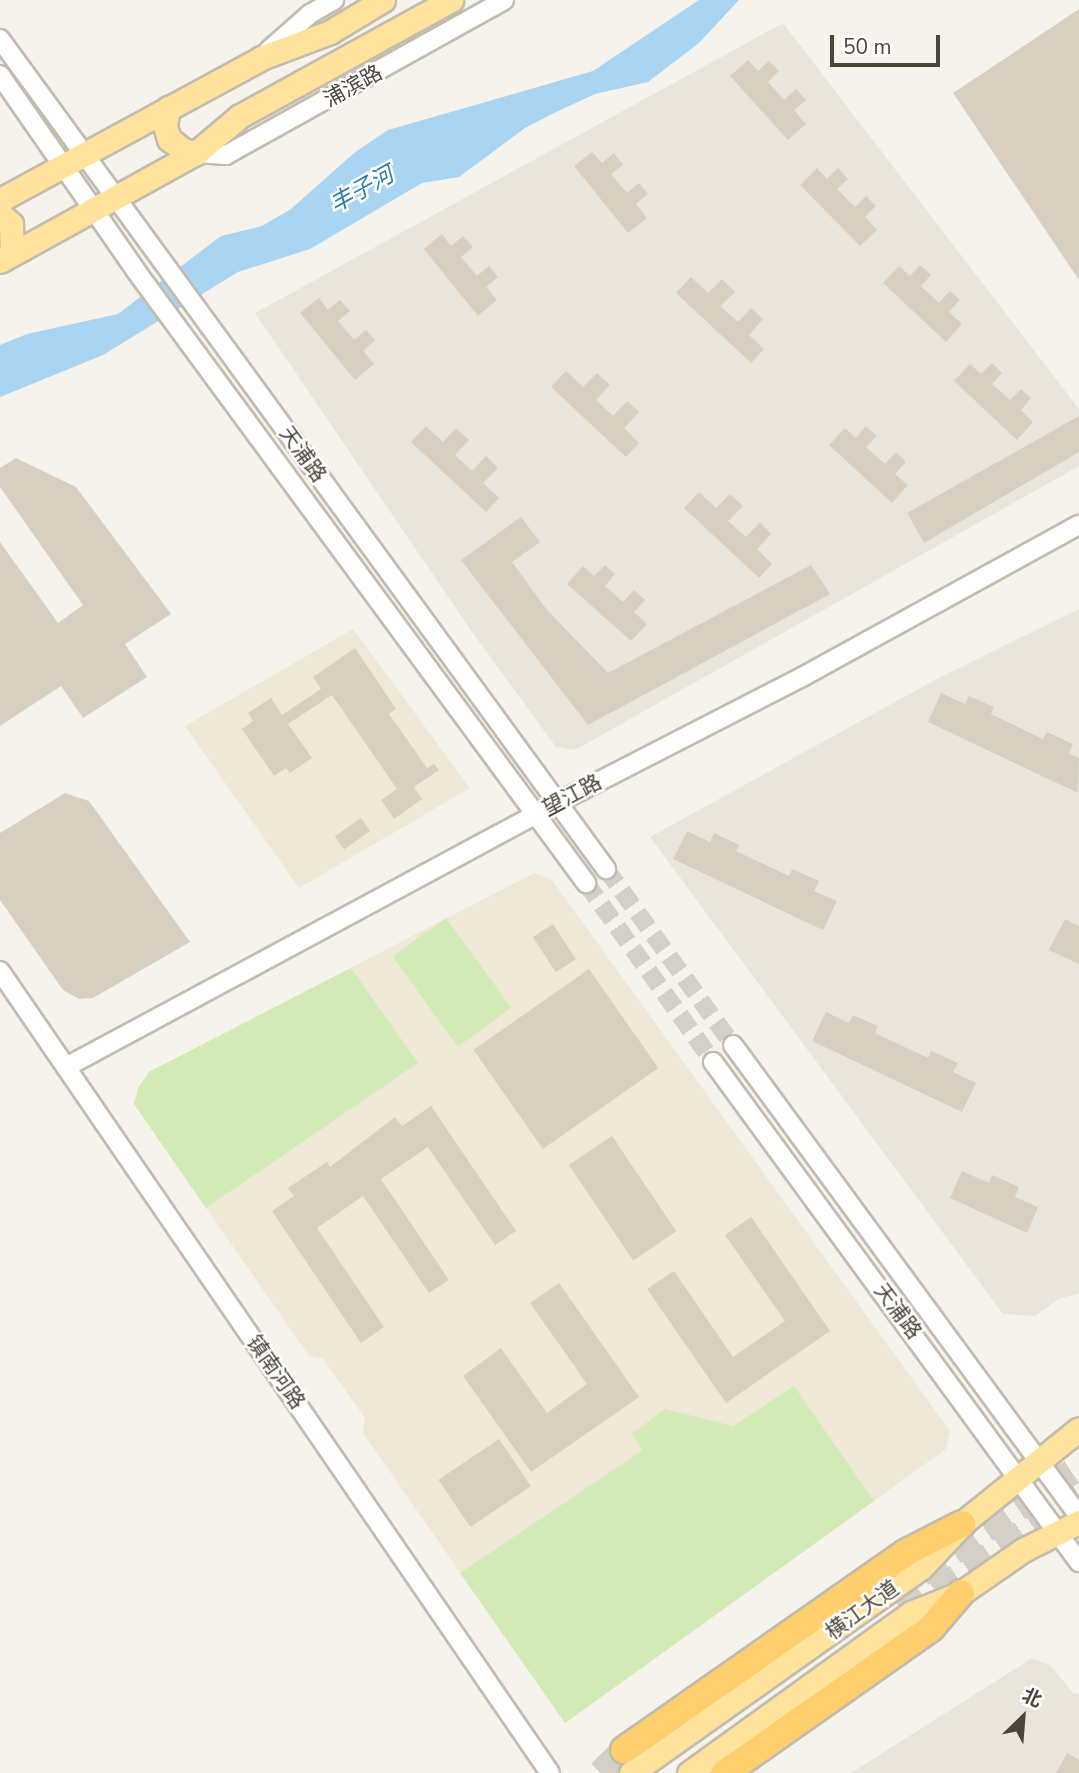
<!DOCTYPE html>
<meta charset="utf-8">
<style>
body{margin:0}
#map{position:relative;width:1079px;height:1773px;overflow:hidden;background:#f6f3ec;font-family:"Nunito Sans","Noto Sans SC",sans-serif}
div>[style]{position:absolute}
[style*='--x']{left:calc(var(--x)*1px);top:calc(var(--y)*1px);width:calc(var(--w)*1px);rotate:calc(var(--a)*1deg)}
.residential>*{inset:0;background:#eae5da}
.education>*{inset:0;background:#efe8d6}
.green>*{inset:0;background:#d2eab5;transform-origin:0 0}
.water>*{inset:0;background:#a9d4f2}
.building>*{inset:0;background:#d8cfc1;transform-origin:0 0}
.minor-tunnel>*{height:18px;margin-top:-9px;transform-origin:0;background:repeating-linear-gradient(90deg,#d4d0c8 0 18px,transparent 0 27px)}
.highway-tunnel>*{height:26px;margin-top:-13px;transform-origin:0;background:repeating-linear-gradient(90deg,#d4d0c8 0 26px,transparent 0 39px)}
.roads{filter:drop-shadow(2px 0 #c2bbae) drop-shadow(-2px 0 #c2bbae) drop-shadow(0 2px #c2bbae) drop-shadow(0 -2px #c2bbae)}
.minor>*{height:18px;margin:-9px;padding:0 9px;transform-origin:9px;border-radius:9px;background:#fff}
.major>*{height:23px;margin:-11.5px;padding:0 11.5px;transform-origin:11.5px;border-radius:11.5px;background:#ffe39c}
.highway>*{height:26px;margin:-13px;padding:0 13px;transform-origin:13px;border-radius:13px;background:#ffcf6e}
span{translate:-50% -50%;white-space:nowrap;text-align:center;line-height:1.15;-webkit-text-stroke:5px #fff;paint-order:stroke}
.street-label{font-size:21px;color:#4b4439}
.water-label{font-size:23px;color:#2e7ab2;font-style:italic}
.north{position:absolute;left:988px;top:1682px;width:70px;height:70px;-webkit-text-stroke:5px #fff;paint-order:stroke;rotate:25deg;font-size:19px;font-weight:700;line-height:28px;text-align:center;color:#4b4439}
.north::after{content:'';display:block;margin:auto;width:24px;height:32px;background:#4b4439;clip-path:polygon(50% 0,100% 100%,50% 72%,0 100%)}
.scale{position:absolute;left:830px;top:35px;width:110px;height:32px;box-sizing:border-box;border:4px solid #4b4439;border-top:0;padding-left:9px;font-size:21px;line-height:24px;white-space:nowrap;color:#4b4439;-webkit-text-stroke:5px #fff;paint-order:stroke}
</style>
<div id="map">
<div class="residential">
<i style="clip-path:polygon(783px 23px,1079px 409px,1079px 466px,575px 750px,556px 747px,470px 629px,255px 313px)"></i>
<i style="clip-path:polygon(1079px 609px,1079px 1294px,1060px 1298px,1035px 1316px,1003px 1314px,650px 837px,935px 680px)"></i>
<i style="clip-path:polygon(1032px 1658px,1050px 1665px,1073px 1693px,1079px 1694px,1079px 1773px,851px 1773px)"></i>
</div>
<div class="education">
<i style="clip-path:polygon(353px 629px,470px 788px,299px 888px,185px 726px)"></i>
<i style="clip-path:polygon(534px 873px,552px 880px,950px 1431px,946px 1449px,565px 1723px,363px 1433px,365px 1418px,323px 1359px,309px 1356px,134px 1104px,149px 1072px)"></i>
</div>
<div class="green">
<i style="left:446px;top:918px;width:111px;height:66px;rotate:54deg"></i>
<i style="clip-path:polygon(351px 968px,418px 1063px,206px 1208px,134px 1104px,138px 1088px,149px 1072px)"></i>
<i style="clip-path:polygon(794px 1386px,874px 1501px,565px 1723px,460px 1573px,643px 1450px,632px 1434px,665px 1409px,733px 1426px)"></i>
</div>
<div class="water">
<i style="clip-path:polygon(699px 0,739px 0,699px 43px,648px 82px,595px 94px,554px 113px,525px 128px,459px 177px,422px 183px,310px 249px,238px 272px,103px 355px,0 397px,0 345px,27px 334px,118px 314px,221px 236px,262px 226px,291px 209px,354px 153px,388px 130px,593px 71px)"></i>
</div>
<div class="building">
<i style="clip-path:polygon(1079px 9px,1079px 280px,953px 93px)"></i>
<i style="clip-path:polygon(748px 60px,758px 71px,769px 61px,779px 71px,768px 82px,784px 100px,796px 89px,806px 100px,794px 110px,806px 124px,788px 140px,730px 76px)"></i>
<i style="clip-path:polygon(592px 152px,602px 163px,614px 153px,623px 165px,611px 174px,627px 193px,639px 183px,648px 194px,636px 204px,647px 218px,628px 233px,574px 166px)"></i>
<i style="clip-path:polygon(817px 168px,827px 179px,838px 168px,848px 179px,837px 189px,855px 207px,866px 196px,876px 206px,865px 217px,877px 230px,860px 246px,800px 185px)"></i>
<i style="clip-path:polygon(442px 234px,451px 246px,463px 236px,473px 247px,461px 257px,477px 276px,489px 266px,498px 277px,486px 287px,497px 300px,478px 316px,424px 249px)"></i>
<i style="clip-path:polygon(920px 265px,931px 275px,921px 286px,939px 303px,950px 291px,960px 300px,949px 312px,962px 324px,946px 342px,883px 283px,899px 266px,910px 276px)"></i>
<i style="clip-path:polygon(691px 277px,708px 293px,722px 279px,735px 292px,720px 306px,738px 322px,751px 308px,763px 319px,749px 335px,764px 349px,751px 363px,676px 293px)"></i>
<i style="clip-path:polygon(319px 298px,328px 310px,340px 300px,350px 311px,338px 321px,354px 340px,366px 330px,375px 340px,363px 351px,374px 364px,355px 380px,300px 313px)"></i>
<i style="clip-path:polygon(992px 363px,1002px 373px,992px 384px,1010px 400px,1021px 389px,1031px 398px,1021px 410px,1033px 422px,1017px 440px,954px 381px,970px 364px,981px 374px)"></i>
<i style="clip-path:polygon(566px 371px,583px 387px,597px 373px,610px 385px,596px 400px,613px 416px,627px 401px,639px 412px,624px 428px,639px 443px,626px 457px,551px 387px)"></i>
<i style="clip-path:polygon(1079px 416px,1079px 452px,924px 543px,907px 513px)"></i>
<i style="clip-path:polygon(426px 426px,443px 442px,456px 428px,469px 440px,455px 455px,472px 471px,486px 456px,498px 468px,483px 483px,499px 498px,486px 512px,411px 442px)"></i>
<i style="clip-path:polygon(866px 426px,877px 436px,866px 447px,885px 464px,896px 452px,906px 462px,895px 474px,908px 485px,892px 503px,829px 445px,845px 428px,856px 438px)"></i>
<i style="clip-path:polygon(16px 458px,76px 487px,171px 614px,125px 644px,147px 677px,83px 718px,61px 686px,0 726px,0 542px,58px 623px,83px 605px,0 487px,0 468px)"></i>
<i style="clip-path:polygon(699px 492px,716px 508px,730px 494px,743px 506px,728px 521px,746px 537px,760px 522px,771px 534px,757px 549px,772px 564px,759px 578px,684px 508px)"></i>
<i style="clip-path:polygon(521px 517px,540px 542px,512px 562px,547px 610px,608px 673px,811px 565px,830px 594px,588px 725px,461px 560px)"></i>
<i style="clip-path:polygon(605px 565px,615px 574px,605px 586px,623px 602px,634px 590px,645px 600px,634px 612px,647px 624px,631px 641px,567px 584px,583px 566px,594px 576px)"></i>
<i style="clip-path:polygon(355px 648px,396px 709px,389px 714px,427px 768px,434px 764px,439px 770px,414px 787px,422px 799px,394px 819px,381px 800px,397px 789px,332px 695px,288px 724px,312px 758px,290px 773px,286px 768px,274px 776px,242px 729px,253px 721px,248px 713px,271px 698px,282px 715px,321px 689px,313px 677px)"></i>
<i style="clip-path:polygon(941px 693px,965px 704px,969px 696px,994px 707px,991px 714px,1043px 739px,1047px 732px,1073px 744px,1069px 753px,1079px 758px,1078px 793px,928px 722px)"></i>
<i style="clip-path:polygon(65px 793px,89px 801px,190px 942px,93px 998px,79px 999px,63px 990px,0 900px,0 833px)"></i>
<i style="left:361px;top:818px;width:16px;height:32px;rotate:55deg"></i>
<i style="clip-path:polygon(687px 831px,710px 842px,714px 833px,739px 845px,736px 851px,789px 876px,792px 869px,819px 881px,814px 891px,837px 901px,823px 930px,673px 859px)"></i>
<i style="clip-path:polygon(1065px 919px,1079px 926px,1079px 964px,1049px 950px)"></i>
<i style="left:553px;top:924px;width:42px;height:24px;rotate:57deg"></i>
<i style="left:589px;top:969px;width:121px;height:141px;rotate:55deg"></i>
<i style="clip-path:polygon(826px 1012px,849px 1023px,853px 1015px,878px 1026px,875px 1033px,928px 1058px,931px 1051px,958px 1063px,953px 1072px,976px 1083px,962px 1112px,812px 1041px)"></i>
<i style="clip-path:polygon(431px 1106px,516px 1231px,495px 1245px,428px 1147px,381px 1179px,449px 1280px,429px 1293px,363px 1196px,317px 1228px,384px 1327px,361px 1343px,272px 1211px,294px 1196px,288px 1188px,327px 1162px,330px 1167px,395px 1117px,402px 1126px)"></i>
<i style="left:612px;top:1136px;width:115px;height:52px;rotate:56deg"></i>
<i style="clip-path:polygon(962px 1171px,989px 1183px,992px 1175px,1019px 1187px,1015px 1197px,1038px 1207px,1027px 1233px,950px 1198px)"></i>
<i style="clip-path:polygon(751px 1217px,830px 1331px,726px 1403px,647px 1289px,674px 1271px,733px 1357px,785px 1321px,725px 1235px)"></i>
<i style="clip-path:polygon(559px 1283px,639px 1397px,531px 1472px,463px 1376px,501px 1348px,547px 1413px,587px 1384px,530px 1303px)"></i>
<i style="left:499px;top:1439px;width:57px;height:73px;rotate:56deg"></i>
<i style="clip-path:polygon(1067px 1753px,1079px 1760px,1079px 1773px,1056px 1773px)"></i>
</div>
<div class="minor-tunnel">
<i style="--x:606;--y:869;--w:217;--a:54.2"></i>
<i style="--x:586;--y:883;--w:219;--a:54.6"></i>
</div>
<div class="highway-tunnel">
<i style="--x:921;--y:1574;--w:191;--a:-34.1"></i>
<i style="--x:903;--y:1613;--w:212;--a:-34.1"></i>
<i style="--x:600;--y:1773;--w:33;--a:-44"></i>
</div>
<div class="roads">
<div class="minor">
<i style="--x:0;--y:39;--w:1028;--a:53.87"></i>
<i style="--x:268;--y:51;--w:56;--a:-41.4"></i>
<i style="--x:310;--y:14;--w:28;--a:-30"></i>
<i style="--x:0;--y:75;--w:239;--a:55.2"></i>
<i style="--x:136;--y:271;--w:760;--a:53.67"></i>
<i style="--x:196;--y:153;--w:30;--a:4"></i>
<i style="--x:226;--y:155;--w:318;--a:-29.1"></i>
<i style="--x:0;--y:971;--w:972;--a:55.56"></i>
<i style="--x:733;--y:1045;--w:584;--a:53.7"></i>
<i style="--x:713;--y:1062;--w:620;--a:53.8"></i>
<i style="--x:66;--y:1067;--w:560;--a:-28.26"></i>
<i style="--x:559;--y:802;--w:273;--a:-27.2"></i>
<i style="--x:802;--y:677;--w:316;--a:-28.8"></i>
</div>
<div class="major">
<i style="--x:168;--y:108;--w:18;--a:99"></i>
<i style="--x:165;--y:126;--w:14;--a:73"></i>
<i style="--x:169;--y:139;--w:18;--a:38"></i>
<i style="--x:183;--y:150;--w:13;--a:13"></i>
<i style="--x:0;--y:200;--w:297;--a:-28.5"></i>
<i style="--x:261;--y:58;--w:74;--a:-20.6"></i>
<i style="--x:330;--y:32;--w:62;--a:-31.1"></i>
<i style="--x:0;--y:214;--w:15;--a:42"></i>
<i style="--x:11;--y:224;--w:30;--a:88"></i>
<i style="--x:0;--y:261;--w:224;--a:-28.9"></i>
<i style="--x:196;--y:153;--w:57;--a:-40.1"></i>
<i style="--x:240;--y:116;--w:241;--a:-28.8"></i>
<i style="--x:631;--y:1773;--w:355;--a:-35.3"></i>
<i style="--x:921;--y:1568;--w:64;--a:-46.9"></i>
<i style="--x:965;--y:1521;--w:146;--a:-38.9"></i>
<i style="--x:689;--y:1773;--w:274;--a:-35.8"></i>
<i style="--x:911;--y:1613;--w:54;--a:-21.8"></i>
<i style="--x:961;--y:1593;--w:75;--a:-34.7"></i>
<i style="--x:1023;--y:1550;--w:63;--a:-26.6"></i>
</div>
<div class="highway">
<i style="--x:624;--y:1750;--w:343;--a:-35"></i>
<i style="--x:905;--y:1553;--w:64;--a:-27"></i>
<i style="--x:725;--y:1773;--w:252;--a:-35.1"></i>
<i style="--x:931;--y:1628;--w:46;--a:-49.4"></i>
</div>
</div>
<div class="street-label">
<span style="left:353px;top:86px;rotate:-29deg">浦滨路</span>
<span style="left:303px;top:454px;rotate:54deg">天浦路</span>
<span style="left:572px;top:795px;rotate:-28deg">望江路</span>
<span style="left:898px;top:1311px;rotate:53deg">天浦路</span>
<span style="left:276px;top:1372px;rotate:55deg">镇南河路</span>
<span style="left:862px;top:1610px;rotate:-36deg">横江大道</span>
</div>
<div class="water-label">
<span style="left:362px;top:190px;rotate:-29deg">丰子河</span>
</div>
<div class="north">北</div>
<div class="scale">50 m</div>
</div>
